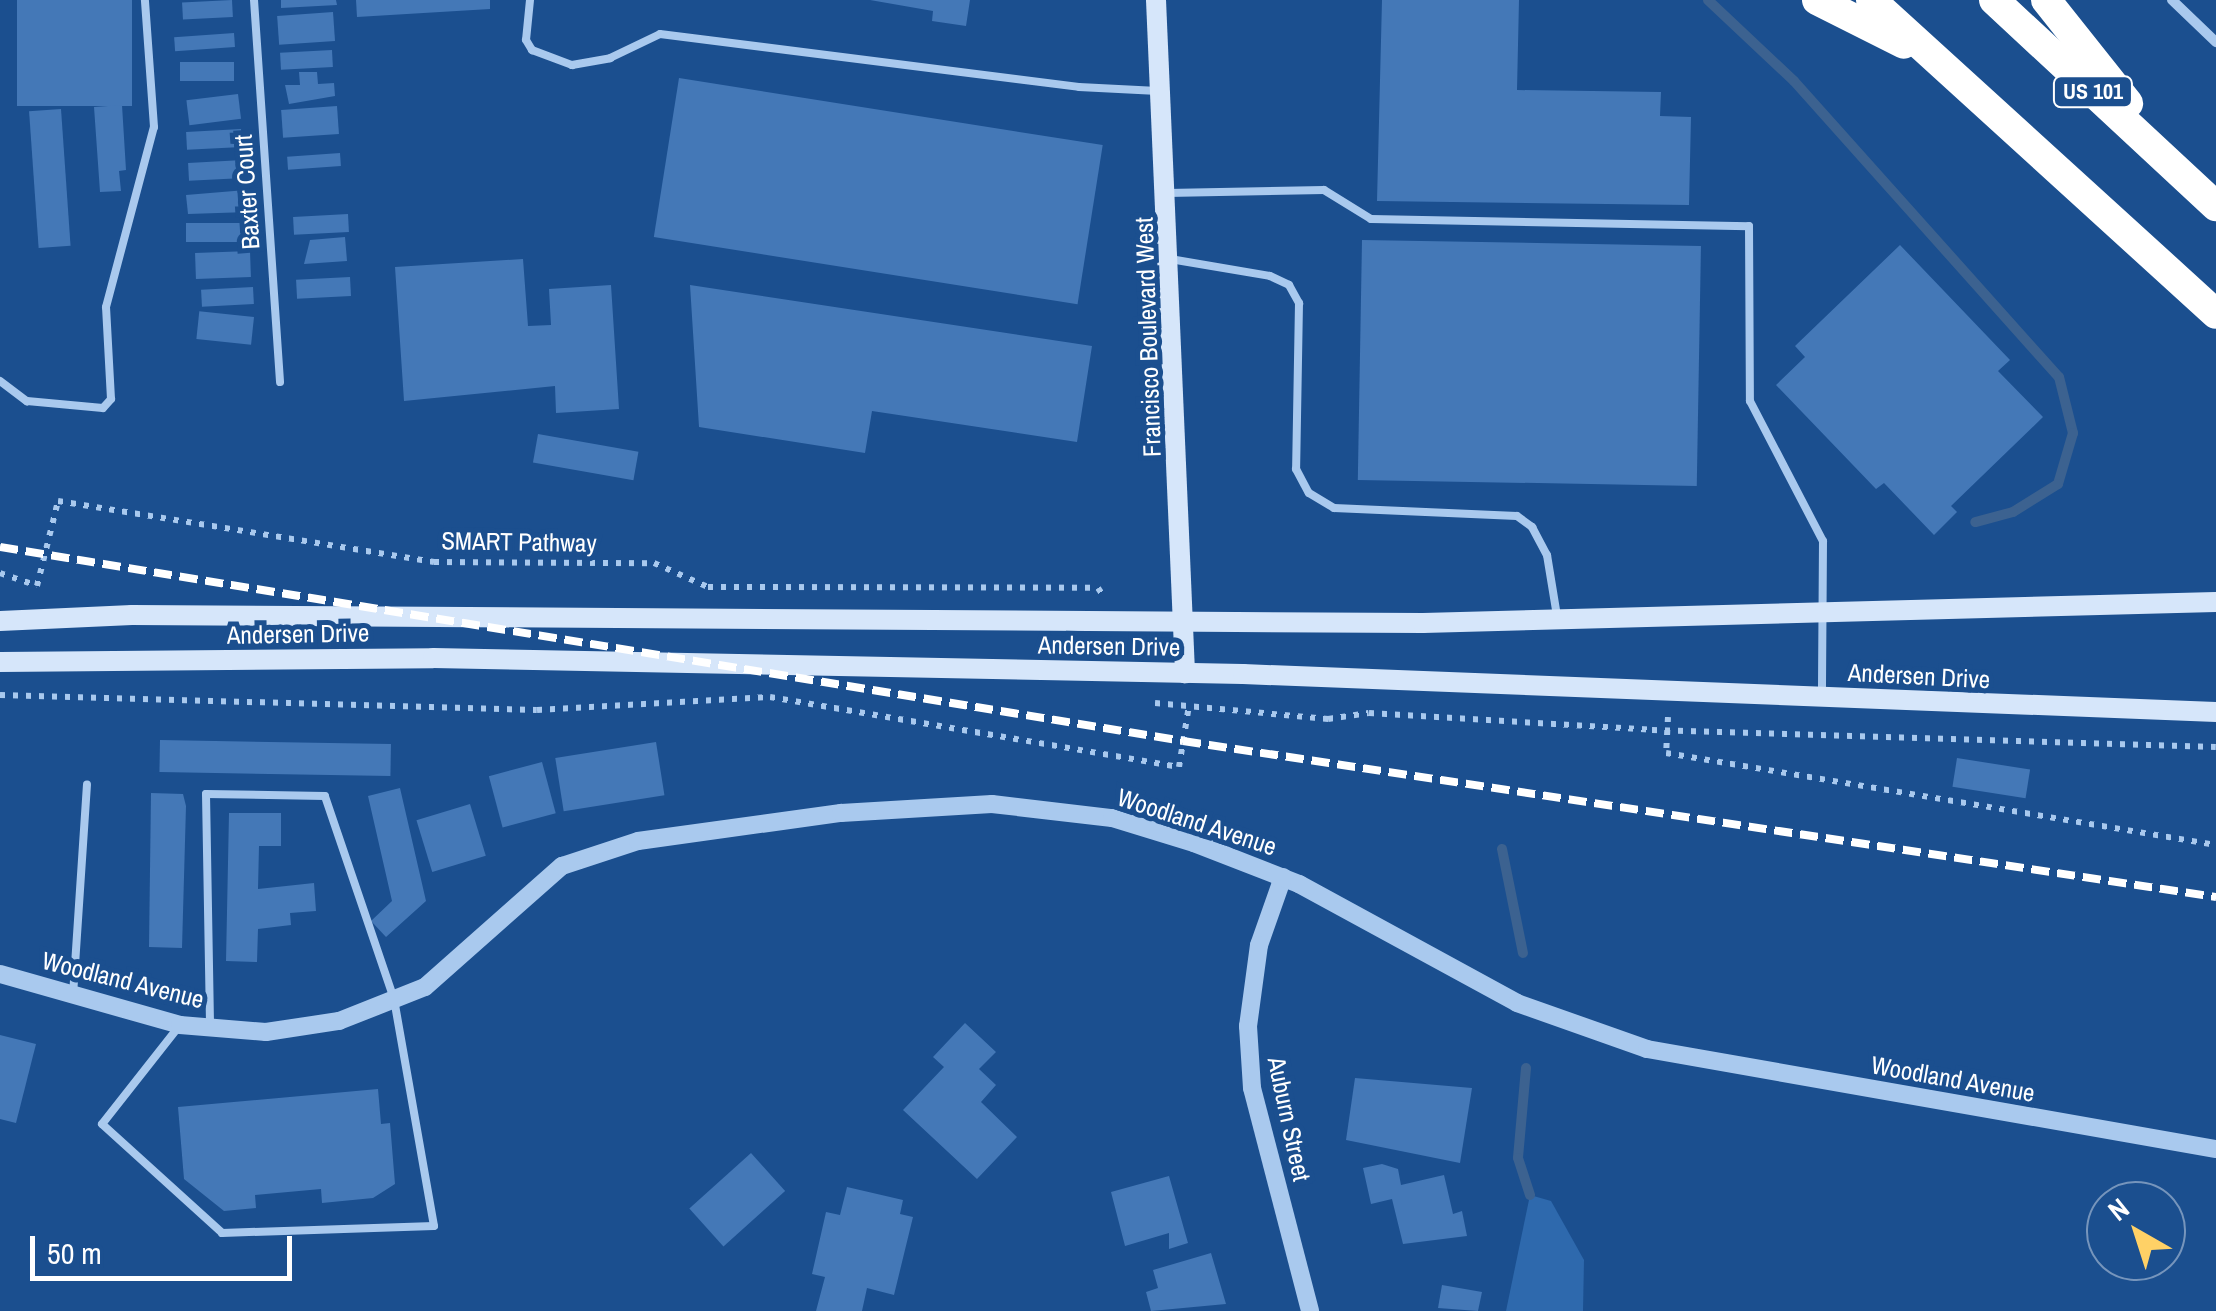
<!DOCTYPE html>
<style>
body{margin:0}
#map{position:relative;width:2216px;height:1311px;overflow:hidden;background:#1b4f8f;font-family:"Archivo Narrow",sans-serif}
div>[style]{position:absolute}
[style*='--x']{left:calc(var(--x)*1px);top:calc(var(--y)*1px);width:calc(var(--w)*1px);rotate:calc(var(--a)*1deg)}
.green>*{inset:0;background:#2e69ad}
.stream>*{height:10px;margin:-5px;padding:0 5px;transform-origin:5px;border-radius:5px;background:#3c6290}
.building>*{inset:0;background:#4478b7;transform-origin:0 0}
.path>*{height:6px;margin-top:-3px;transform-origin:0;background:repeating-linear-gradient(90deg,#a9c9ee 0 5px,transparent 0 13px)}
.service>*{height:8px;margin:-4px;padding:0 4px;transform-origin:4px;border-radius:4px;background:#a9c9ee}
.minor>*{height:10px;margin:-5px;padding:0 5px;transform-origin:5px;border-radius:5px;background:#a9c9ee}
.tertiary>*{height:18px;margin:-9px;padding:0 9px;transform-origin:9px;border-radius:9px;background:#a9c9ee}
.secondary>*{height:20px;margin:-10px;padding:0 10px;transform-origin:10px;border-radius:10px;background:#d6e6fa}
.motorway>*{height:30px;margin:-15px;padding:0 15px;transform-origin:15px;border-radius:15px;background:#fff}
.rail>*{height:8px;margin-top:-4px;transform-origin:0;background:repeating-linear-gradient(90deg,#fff 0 18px,transparent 0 26px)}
span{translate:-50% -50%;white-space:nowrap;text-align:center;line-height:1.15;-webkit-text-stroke:10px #1b4f8f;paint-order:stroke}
.shield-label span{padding:2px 8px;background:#1b4f8f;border:2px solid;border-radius:8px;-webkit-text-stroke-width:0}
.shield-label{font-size:22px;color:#fff;font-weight:700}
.street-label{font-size:25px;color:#fff}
.north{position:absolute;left:2086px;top:1181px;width:100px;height:100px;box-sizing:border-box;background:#1b4f8f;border:2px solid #7695bc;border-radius:50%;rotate:321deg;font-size:28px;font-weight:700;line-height:40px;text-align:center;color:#fff}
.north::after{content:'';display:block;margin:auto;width:35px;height:45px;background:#ffd166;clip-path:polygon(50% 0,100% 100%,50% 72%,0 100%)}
.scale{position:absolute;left:30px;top:1236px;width:262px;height:45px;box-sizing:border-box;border:5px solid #fff;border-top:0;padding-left:12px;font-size:30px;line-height:35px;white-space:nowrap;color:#fff;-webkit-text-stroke:8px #1b4f8f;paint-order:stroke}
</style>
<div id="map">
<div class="green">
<i style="clip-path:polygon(1530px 1195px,1551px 1201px,1584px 1260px,1583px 1311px,1506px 1311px)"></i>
</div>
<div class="stream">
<i style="--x:1708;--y:0;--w:118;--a:43.3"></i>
<i style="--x:1794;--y:81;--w:397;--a:48.2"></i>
<i style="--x:2059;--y:377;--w:58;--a:76"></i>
<i style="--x:2073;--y:433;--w:53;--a:106.4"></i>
<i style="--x:2058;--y:484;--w:53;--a:148.1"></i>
<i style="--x:2013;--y:512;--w:39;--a:165"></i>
<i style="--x:1502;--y:849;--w:106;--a:78.6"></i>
<i style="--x:1526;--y:1068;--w:90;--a:95.1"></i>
<i style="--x:1518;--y:1158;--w:39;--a:72"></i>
</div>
<div class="building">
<i style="left:17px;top:0;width:115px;height:106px"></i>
<i style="left:232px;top:0;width:17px;height:50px;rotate:87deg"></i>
<i style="clip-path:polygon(281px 0,336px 0,337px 5px,281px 8px)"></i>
<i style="clip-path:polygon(356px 0,490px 0,490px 9px,357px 17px)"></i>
<i style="clip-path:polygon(870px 0,970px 0,966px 26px,932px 21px,933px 11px)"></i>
<i style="clip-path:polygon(1382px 0,1519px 0,1517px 90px,1661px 92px,1660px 116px,1691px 117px,1689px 205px,1377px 201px)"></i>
<i style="left:333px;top:12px;width:29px;height:56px;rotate:86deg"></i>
<i style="left:234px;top:33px;width:14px;height:60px;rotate:86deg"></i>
<i style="left:332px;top:50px;width:17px;height:52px;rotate:87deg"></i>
<i style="left:234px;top:62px;width:19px;height:54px;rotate:90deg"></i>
<i style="clip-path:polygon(299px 72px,317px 72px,318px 84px,334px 83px,335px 96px,289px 104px,285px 85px,300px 85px)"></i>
<i style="left:679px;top:78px;width:429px;height:161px;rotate:9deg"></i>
<i style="left:238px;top:94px;width:25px;height:52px;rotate:83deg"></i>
<i style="clip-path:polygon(122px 105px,126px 170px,119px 171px,121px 191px,100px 192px,94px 107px)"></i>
<i style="left:337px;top:106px;width:28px;height:56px;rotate:86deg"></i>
<i style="left:61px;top:109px;width:137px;height:32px;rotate:86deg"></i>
<i style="left:241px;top:129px;width:18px;height:55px;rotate:87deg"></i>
<i style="left:340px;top:153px;width:13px;height:53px;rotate:86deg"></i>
<i style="left:243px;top:160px;width:18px;height:55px;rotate:87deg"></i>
<i style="clip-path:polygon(246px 190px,248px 212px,188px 214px,186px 195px)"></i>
<i style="left:348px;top:214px;width:18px;height:55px;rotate:87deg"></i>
<i style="left:242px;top:223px;width:19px;height:56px;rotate:90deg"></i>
<i style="clip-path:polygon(345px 237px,347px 261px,304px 264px,310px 240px)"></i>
<i style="left:1362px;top:240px;width:339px;height:240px;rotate:1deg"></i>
<i style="clip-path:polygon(1900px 245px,2010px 360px,1998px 371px,2043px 417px,1951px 506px,1957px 512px,1934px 535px,1884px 483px,1876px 489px,1776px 385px,1805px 357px,1795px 346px)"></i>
<i style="left:250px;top:251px;width:26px;height:55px;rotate:88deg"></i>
<i style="clip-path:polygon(523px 259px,528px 326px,551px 325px,549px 289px,611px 285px,619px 409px,556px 413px,555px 386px,404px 401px,395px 267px)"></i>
<i style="left:350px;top:277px;width:19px;height:54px;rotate:87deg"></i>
<i style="clip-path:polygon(690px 285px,1092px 346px,1077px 442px,872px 411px,865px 453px,699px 427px)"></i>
<i style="left:253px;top:287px;width:17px;height:52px;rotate:87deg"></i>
<i style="left:254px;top:317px;width:28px;height:55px;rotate:96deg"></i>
<i style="left:538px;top:434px;width:102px;height:29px;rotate:10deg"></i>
<i style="left:160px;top:740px;width:231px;height:32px;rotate:1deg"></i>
<i style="left:656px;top:742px;width:54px;height:102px;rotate:81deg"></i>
<i style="left:1957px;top:758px;width:74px;height:29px;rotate:9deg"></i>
<i style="left:542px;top:762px;width:53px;height:55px;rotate:75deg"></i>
<i style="clip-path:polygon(400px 788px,426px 901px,386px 937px,371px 921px,392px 901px,368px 796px)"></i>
<i style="clip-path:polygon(151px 793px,183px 794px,186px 806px,182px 948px,149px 947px)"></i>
<i style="left:470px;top:804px;width:54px;height:56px;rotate:73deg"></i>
<i style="clip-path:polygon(229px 813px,281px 813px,281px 846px,259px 846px,258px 889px,314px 883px,316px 911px,290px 913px,291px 925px,258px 929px,257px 962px,226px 961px)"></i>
<i style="clip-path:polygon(965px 1023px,996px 1052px,979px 1069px,996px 1085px,981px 1102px,1017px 1137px,977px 1179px,903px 1110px,944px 1067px,933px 1057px)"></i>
<i style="clip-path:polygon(0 1035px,36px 1044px,16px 1123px,0 1119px)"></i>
<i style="clip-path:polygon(1355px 1078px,1472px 1088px,1460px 1163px,1346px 1140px)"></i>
<i style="clip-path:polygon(378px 1089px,381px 1124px,390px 1123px,395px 1184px,373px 1198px,322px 1203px,321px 1189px,255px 1195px,256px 1208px,224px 1211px,184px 1179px,178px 1107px)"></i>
<i style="left:751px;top:1153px;width:51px;height:83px;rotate:48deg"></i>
<i style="clip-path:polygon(1382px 1164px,1398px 1169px,1401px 1185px,1444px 1175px,1453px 1214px,1462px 1211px,1467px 1236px,1403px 1244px,1392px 1199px,1371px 1204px,1363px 1168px)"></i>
<i style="clip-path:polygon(1169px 1176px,1188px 1243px,1169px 1249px,1169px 1233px,1125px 1246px,1111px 1192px)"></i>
<i style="clip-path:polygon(847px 1187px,903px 1200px,900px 1214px,913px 1217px,894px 1295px,867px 1288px,862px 1311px,816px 1311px,825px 1277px,812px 1274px,826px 1212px,840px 1215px)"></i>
<i style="clip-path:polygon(1211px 1253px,1226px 1304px,1151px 1311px,1146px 1292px,1158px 1288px,1153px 1270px)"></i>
<i style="clip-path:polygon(1442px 1285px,1482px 1292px,1478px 1311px,1438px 1308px)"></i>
</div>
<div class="path">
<i style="--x:0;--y:573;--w:39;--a:19"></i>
<i style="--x:37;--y:586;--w:88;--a:-76.1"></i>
<i style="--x:58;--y:501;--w:381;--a:9.2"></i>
<i style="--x:434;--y:562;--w:220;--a:0.3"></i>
<i style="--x:654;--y:563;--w:59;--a:24"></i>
<i style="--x:708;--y:587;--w:390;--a:0.1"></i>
<i style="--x:1098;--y:588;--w:11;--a:56"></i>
<i style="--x:0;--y:695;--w:537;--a:1.6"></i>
<i style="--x:537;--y:710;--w:233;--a:-3.2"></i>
<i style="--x:770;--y:697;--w:415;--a:9.7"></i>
<i style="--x:1179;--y:767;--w:63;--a:-80.8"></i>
<i style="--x:1155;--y:703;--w:174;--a:5.3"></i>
<i style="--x:1328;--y:719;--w:41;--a:-8.3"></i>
<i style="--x:1369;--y:713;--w:284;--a:3.4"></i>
<i style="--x:1652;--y:730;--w:564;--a:1.73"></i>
<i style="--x:1668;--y:717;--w:36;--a:93"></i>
<i style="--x:1666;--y:753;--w:558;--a:9.5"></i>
</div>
<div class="service">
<i style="--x:254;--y:0;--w:383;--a:86.1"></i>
<i style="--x:530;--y:0;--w:40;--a:95.7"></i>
<i style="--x:526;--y:40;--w:12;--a:59"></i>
<i style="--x:532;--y:50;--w:43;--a:20.6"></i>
<i style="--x:572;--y:65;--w:39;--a:-10"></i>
<i style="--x:610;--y:58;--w:55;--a:-25.6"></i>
<i style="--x:660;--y:34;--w:422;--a:7.2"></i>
<i style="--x:1079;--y:87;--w:79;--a:2.9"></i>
<i style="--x:1167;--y:193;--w:157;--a:-1.1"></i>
<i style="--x:1324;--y:190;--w:55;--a:31.7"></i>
<i style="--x:1371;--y:219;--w:378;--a:1.1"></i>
<i style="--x:1749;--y:226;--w:175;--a:89.7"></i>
<i style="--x:1750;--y:401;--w:158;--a:62.5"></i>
<i style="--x:1823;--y:541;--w:152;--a:90.4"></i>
<i style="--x:1170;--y:259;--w:101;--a:9.6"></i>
<i style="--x:1270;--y:276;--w:21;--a:25"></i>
<i style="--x:1289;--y:285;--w:21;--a:61"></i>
<i style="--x:1299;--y:303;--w:166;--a:91"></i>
<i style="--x:1296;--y:469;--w:27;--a:62"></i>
<i style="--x:1309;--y:493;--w:29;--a:31"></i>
<i style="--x:1334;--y:508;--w:183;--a:2.5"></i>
<i style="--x:1517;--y:516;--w:19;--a:36"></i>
<i style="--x:1532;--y:527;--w:32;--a:62"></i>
<i style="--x:1547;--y:555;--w:62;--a:80.7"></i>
<i style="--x:0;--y:381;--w:34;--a:37"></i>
<i style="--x:27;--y:401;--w:76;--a:5.3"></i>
<i style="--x:103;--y:408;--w:12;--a:-48"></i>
<i style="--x:111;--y:399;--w:92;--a:-93.1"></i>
<i style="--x:106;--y:307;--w:186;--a:-75.1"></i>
<i style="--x:154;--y:127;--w:127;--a:-94.1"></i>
<i style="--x:73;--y:995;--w:211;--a:-86.2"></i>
<i style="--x:180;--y:1025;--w:126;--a:128.2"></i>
<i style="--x:102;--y:1124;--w:162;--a:42.2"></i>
<i style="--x:222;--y:1233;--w:212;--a:-1.9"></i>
<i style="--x:434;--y:1226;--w:230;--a:-100"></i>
<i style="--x:394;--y:999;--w:214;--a:-108.8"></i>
<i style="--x:325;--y:796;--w:119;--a:-179"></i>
<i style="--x:206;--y:794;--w:231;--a:89"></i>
</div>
<div class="minor">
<i style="--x:2172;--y:0;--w:61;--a:43.7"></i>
</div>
<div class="tertiary">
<i style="--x:1283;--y:877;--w:72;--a:109.4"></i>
<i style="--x:1259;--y:945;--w:82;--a:97.7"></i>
<i style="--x:1248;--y:1026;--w:62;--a:86.3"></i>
<i style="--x:1252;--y:1088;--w:230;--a:75.4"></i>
<i style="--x:0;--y:974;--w:187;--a:15.8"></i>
<i style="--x:180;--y:1025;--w:86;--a:4.7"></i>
<i style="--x:266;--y:1032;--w:74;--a:-8.6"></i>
<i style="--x:339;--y:1021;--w:92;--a:-21.6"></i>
<i style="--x:425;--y:987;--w:183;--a:-41.5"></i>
<i style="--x:562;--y:866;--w:80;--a:-18.2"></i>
<i style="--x:638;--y:841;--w:205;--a:-7.9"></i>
<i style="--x:841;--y:813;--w:151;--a:-3.4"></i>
<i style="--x:992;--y:804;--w:121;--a:6.7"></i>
<i style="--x:1112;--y:818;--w:86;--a:17"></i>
<i style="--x:1194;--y:843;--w:113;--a:21.3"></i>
<i style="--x:1299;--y:884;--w:248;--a:28.6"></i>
<i style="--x:1517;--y:1003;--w:138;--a:19.5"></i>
<i style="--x:1647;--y:1049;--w:578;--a:9.97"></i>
</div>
<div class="secondary">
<i style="--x:1156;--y:0;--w:674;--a:87.53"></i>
<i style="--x:0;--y:621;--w:132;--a:-2.6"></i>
<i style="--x:132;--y:615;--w:1291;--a:0.36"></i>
<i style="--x:1423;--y:623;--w:793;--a:-1.52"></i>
<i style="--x:0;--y:662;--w:433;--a:-0.5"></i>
<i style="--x:433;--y:658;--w:810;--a:1.13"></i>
<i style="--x:1243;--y:674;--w:974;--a:2.24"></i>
</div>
<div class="motorway">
<i style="--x:1817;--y:0;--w:97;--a:26.8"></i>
<i style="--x:1871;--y:0;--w:466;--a:42.3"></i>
<i style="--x:1994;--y:0;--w:303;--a:42.9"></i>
<i style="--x:2046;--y:0;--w:132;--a:51.5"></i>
</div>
<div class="rail">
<i style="--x:0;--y:547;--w:1199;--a:9.31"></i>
<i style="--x:1183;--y:741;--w:1045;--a:8.59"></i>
</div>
<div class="shield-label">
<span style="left:2093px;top:92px">US 101</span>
</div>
<div class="street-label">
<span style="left:247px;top:192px;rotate:-94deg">Baxter Court</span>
<span style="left:1148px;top:337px;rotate:-92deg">Francisco Boulevard West</span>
<span style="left:519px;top:542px;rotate:1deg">SMART Pathway</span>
<span style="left:298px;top:634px;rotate:-1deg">Andersen Drive</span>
<span style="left:1109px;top:646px;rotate:1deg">Andersen Drive</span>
<span style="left:1919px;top:676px;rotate:3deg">Andersen Drive</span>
<span style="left:1197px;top:822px;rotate:18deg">Woodland Avenue</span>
<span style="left:123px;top:980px;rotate:14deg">Woodland Avenue</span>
<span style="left:1953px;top:1079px;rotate:10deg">Woodland Avenue</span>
<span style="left:1289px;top:1119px;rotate:78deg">Auburn Street</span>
</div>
<div class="north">N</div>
<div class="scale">50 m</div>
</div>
